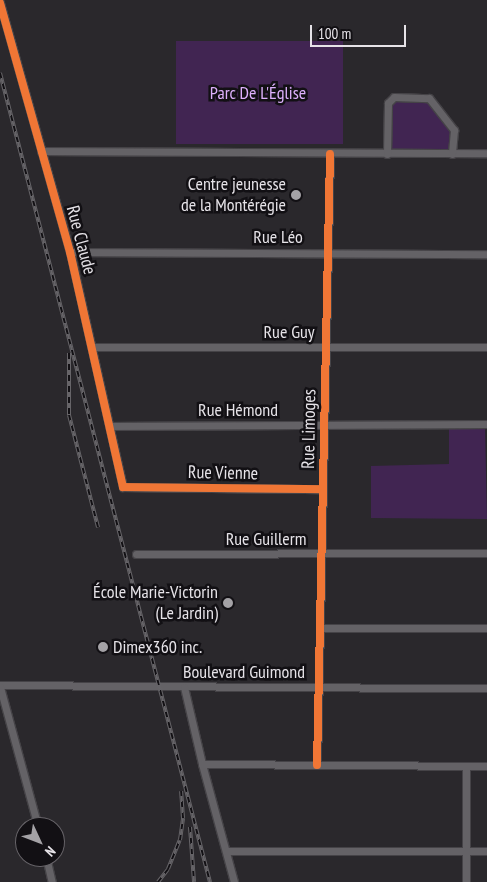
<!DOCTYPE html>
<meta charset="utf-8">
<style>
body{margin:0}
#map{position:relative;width:487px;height:882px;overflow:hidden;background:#2a282c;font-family:"PT Sans Narrow",sans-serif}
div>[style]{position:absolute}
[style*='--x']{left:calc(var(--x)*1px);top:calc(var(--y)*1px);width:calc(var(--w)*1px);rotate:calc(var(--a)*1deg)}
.green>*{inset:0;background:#412552;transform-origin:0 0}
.roads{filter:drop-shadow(1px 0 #454347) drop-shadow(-1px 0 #454347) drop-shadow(0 1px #454347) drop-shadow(0 -1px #454347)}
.street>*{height:7px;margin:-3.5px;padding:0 3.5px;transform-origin:3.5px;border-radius:3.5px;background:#646266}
.rail>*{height:4px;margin-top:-2px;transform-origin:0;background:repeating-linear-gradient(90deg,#121014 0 5.5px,#666468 0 11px);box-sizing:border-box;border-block:1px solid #666468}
.cycleway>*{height:8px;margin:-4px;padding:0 4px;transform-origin:4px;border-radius:4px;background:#f07635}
.dots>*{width:14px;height:14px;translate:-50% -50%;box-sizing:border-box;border:2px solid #121014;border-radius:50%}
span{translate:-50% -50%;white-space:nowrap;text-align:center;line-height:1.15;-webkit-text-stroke:5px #121014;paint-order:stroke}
.park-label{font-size:18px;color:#deb1fd}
.poi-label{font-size:18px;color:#e6e3e8}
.right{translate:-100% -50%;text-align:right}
.left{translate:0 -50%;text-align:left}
.street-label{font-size:18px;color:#e6e3e8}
.north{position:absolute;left:15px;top:817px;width:50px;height:50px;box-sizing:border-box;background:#121014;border:1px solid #676469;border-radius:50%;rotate:133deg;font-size:14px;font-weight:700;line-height:20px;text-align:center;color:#e6e3e8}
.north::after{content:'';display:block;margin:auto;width:18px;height:22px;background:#a4a2a6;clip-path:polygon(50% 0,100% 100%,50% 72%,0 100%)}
.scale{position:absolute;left:310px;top:25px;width:96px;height:22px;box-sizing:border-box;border:2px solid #e6e3e8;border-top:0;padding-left:6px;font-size:15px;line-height:18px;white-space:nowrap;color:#e6e3e8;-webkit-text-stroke:4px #121014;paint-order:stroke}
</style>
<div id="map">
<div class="green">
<i style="left:176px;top:41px;width:167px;height:103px"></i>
<i style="clip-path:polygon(394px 97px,429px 98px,454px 130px,452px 154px,387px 154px,388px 103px)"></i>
<i style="clip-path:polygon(449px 425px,485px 425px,487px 519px,371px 518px,371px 466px,449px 464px)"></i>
</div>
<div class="roads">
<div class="street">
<i style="--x:0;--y:3;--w:259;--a:74.3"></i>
<i style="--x:70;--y:252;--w:241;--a:77.3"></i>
<i style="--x:123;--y:487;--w:200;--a:0.6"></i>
<i style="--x:41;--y:151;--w:446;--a:0.3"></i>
<i style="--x:387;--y:154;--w:51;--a:-88.9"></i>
<i style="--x:388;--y:103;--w:8;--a:-45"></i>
<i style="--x:394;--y:97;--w:35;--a:2"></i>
<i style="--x:429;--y:98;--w:41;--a:52"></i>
<i style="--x:454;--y:130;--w:24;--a:95"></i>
<i style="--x:70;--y:252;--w:417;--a:0.3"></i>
<i style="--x:92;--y:347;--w:395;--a:0"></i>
<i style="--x:110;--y:426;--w:377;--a:-0.3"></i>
<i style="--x:136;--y:554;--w:351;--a:-0.2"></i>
<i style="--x:320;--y:628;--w:167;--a:0"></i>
<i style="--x:0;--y:685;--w:487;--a:0.4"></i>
<i style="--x:0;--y:687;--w:145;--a:74.8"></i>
<i style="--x:184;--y:687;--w:79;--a:76.8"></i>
<i style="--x:202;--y:764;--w:122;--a:74.8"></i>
<i style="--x:202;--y:764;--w:285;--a:0.4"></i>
<i style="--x:317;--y:765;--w:611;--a:-88.78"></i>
<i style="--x:226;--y:851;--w:261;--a:0"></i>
<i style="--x:46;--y:857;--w:26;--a:77"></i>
<i style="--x:466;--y:882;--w:116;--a:-90"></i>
</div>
</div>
<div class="rail">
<i style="--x:0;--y:73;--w:836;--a:75.45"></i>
<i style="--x:69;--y:353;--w:62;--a:90"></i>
<i style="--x:69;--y:415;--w:116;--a:75.5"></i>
<i style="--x:190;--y:827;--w:55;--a:85.8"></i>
<i style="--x:158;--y:882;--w:16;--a:-52"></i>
<i style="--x:168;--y:869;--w:31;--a:-68"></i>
<i style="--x:180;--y:840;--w:22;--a:-82"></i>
<i style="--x:183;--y:818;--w:27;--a:-94"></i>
</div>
<div class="cycleway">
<i style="--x:0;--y:3;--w:259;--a:74.3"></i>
<i style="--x:70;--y:252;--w:241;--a:77.3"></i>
<i style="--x:123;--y:487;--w:200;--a:0.6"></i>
<i style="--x:317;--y:765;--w:611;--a:-88.78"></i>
</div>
<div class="dots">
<i style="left:296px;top:195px;background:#a4a2a6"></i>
<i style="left:228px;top:603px;background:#a4a2a6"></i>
<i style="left:103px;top:647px;background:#a4a2a6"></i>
</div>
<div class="park-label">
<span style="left:258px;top:93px">Parc De L'Église</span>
</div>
<div class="poi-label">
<span class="right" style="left:286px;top:195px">Centre jeunesse<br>de la Montérégie</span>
<span class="right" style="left:218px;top:603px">École Marie-Victorin<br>(Le Jardin)</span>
<span class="left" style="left:113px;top:647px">Dimex360 inc.</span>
</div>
<div class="street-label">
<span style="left:278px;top:237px">Rue Léo</span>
<span style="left:81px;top:240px;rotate:75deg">Rue Claude</span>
<span style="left:289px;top:332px">Rue Guy</span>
<span style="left:238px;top:410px">Rue Hémond</span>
<span style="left:309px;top:429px;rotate:-89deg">Rue Limoges</span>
<span style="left:223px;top:473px;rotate:1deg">Rue Vienne</span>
<span style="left:266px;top:539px">Rue Guillerm</span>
<span style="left:244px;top:672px">Boulevard Guimond</span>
</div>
<div class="north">N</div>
<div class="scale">100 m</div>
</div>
